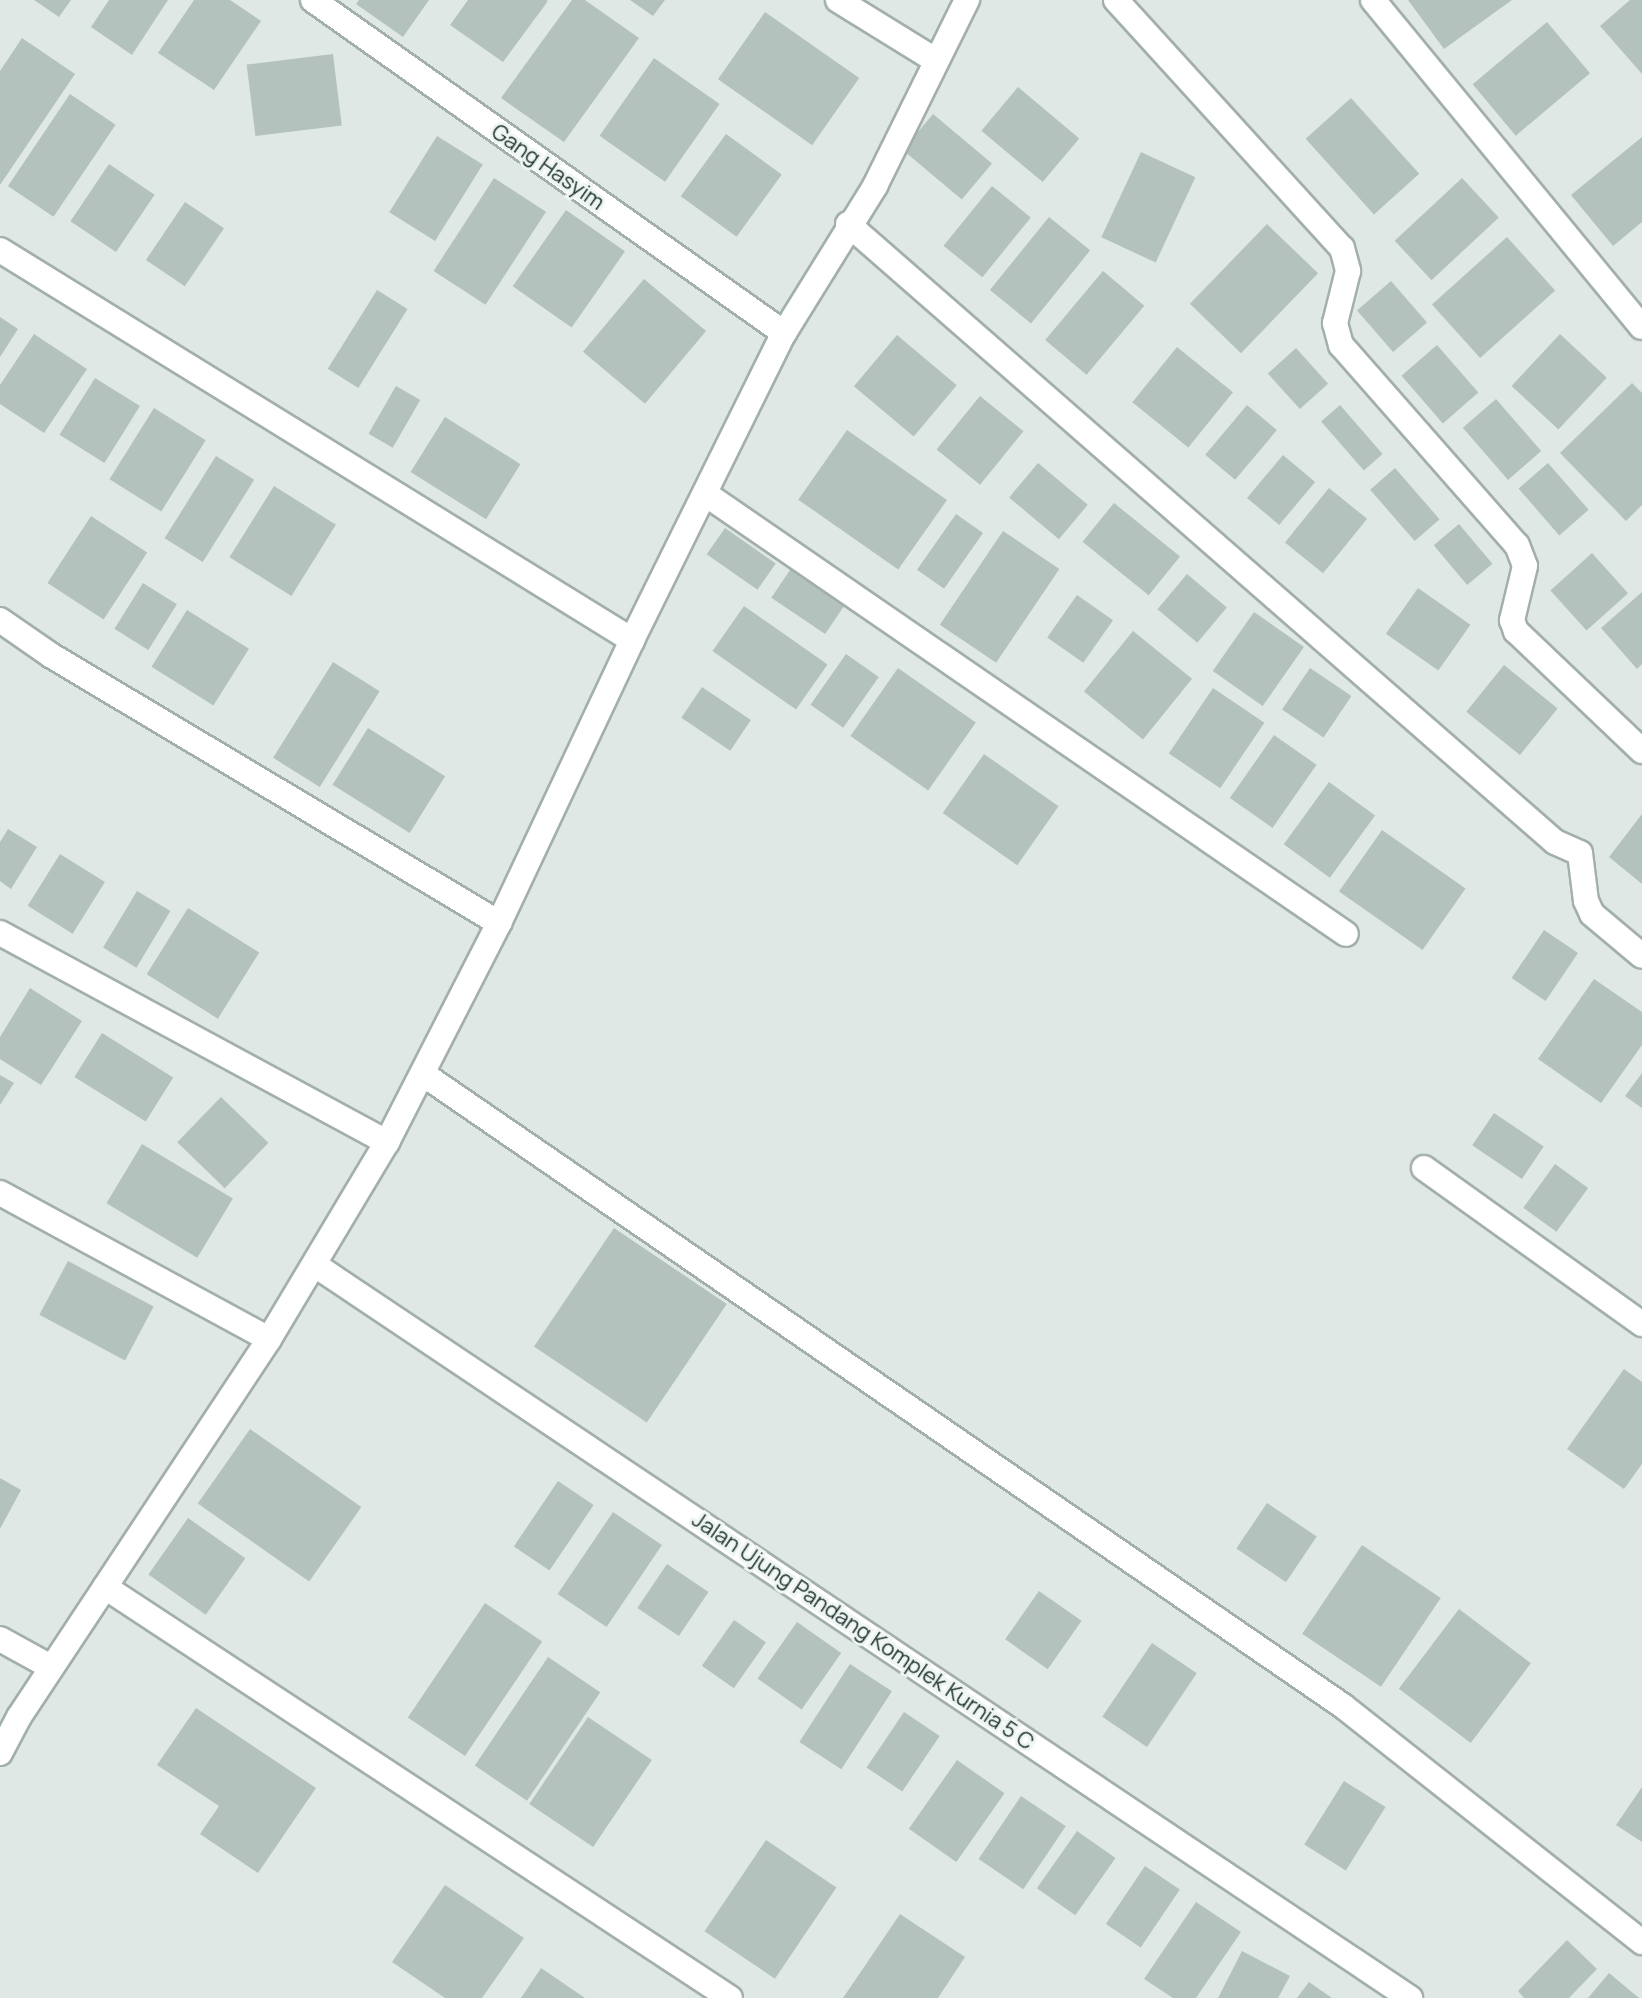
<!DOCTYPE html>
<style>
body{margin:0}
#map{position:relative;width:1642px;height:1998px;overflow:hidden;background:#dfe8e5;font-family:Manrope,sans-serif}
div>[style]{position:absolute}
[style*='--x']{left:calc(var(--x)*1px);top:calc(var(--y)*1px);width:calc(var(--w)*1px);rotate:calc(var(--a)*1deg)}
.building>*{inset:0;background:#b4c2be;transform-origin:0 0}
.roads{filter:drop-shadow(2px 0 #a3afac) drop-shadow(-2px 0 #a3afac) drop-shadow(0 2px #a3afac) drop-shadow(0 -2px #a3afac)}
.minor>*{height:24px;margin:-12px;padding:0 12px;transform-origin:12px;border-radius:12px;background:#fff}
span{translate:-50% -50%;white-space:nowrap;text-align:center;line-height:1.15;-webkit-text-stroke:6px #eef5f2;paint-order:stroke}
.street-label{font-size:22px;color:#223532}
</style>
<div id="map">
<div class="building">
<i style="clip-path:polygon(34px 0,71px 0,59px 17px)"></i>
<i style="clip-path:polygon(109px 0,168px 0,132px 55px,91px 27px)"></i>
<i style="clip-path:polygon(194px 0,230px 0,261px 21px,214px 90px,158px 53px)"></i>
<i style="clip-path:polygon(359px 0,429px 0,403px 37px,356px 4px)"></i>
<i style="clip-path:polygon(468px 0,546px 0,548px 1px,503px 62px,450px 25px)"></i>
<i style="clip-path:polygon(572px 0,585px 0,639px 38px,564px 142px,501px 98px)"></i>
<i style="clip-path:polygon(630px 0,665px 0,653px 16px)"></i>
<i style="clip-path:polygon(1408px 0,1512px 0,1444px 49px)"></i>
<i style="clip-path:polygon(1630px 0,1642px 0,1642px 74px,1600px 26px)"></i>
<i style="left:765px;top:12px;width:115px;height:82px;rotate:35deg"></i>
<i style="left:1547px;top:22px;width:67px;height:97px;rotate:50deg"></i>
<i style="clip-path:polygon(22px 38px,75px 74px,0 185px,0 71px)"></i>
<i style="left:333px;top:54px;width:72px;height:87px;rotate:83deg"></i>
<i style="left:654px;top:58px;width:80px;height:95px;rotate:35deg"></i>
<i style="left:1018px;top:87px;width:80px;height:57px;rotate:40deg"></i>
<i style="left:70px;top:94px;width:55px;height:111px;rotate:34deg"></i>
<i style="left:1351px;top:98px;width:102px;height:61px;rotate:48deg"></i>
<i style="left:933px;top:114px;width:77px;height:47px;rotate:40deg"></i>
<i style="left:726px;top:134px;width:69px;height:77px;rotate:36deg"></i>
<i style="left:437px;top:136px;width:54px;height:90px;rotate:32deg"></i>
<i style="clip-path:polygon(1642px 137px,1642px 222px,1613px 246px,1571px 195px)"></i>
<i style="left:1141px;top:152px;width:60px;height:94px;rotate:25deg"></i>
<i style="left:109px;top:164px;width:55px;height:69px;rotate:34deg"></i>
<i style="left:494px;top:178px;width:62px;height:111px;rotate:33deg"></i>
<i style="left:1462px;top:178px;width:54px;height:92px;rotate:47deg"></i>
<i style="left:992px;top:186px;width:50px;height:77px;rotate:39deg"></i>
<i style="left:185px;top:202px;width:47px;height:70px;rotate:34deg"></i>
<i style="left:566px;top:210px;width:72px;height:93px;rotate:35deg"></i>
<i style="left:1049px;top:217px;width:53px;height:94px;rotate:39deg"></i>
<i style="left:1267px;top:224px;width:71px;height:111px;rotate:44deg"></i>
<i style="left:1507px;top:237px;width:72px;height:101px;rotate:48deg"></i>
<i style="left:1103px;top:271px;width:54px;height:90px;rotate:40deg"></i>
<i style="left:644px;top:279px;width:81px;height:95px;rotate:40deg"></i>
<i style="left:1391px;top:281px;width:55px;height:45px;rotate:49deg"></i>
<i style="left:377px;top:290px;width:36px;height:93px;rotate:32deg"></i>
<i style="clip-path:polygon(0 317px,18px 329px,0 357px)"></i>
<i style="clip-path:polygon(34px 334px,87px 369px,44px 433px,0 404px,0 385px)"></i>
<i style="left:1560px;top:334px;width:64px;height:71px;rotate:43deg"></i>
<i style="left:897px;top:335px;width:78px;height:67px;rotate:40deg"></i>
<i style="left:1437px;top:345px;width:63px;height:47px;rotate:49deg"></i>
<i style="left:1177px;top:347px;width:72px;height:71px;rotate:39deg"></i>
<i style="left:1296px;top:348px;width:48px;height:38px;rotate:48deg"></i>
<i style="left:95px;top:378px;width:53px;height:67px;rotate:32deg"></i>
<i style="clip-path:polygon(1632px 383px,1642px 393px,1642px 505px,1626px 521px,1560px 453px)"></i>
<i style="left:396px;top:386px;width:28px;height:55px;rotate:30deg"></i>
<i style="left:980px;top:396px;width:56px;height:69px;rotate:39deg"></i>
<i style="left:1496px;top:399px;width:69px;height:44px;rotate:49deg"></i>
<i style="left:1247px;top:405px;width:39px;height:65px;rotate:40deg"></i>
<i style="left:1340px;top:405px;width:65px;height:25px;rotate:49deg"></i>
<i style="left:154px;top:408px;width:61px;height:84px;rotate:32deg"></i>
<i style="left:445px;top:417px;width:89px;height:65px;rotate:32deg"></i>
<i style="left:847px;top:430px;width:122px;height:85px;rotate:35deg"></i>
<i style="left:1283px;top:455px;width:42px;height:56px;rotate:40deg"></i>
<i style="left:216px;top:456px;width:45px;height:97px;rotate:32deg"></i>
<i style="left:1038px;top:463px;width:65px;height:45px;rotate:40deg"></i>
<i style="left:1548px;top:463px;width:62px;height:39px;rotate:49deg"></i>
<i style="left:1395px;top:468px;width:68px;height:33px;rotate:49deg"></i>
<i style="left:274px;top:486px;width:73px;height:84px;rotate:32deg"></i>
<i style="left:1329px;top:488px;width:49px;height:70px;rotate:39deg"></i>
<i style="left:1114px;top:503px;width:85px;height:50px;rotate:39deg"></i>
<i style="left:956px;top:514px;width:33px;height:68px;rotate:35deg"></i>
<i style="left:91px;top:516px;width:67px;height:80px;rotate:33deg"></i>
<i style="left:1459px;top:524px;width:52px;height:33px;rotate:50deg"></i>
<i style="left:725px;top:528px;width:62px;height:32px;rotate:35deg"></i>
<i style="left:1003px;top:531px;width:68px;height:113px;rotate:34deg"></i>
<i style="left:1592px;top:553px;width:54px;height:56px;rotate:48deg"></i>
<i style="left:792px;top:567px;width:65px;height:37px;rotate:34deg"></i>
<i style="left:1187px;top:574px;width:52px;height:46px;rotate:40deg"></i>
<i style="left:143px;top:583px;width:40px;height:54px;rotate:32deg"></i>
<i style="left:1418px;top:588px;width:64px;height:56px;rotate:35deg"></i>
<i style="clip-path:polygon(1642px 592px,1642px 664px,1637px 669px,1601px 628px)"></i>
<i style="left:1077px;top:595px;width:44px;height:52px;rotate:35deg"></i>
<i style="left:744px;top:606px;width:102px;height:55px;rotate:35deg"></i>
<i style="left:187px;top:610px;width:73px;height:67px;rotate:32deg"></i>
<i style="left:1254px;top:612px;width:61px;height:72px;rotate:35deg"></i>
<i style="left:1133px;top:631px;width:76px;height:78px;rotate:39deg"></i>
<i style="left:846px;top:654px;width:40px;height:62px;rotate:35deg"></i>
<i style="left:333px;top:662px;width:55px;height:113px;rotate:32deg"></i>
<i style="left:1504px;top:665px;width:69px;height:60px;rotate:39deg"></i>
<i style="left:898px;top:668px;width:95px;height:83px;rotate:35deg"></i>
<i style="left:1310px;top:668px;width:50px;height:50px;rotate:34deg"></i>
<i style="left:702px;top:687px;width:59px;height:37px;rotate:34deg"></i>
<i style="left:1213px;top:688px;width:62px;height:79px;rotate:34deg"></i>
<i style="left:368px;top:728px;width:91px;height:67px;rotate:32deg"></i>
<i style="left:1274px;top:735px;width:52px;height:77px;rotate:35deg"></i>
<i style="left:984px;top:754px;width:91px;height:72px;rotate:35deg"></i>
<i style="left:1329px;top:782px;width:57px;height:77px;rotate:36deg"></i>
<i style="clip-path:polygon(1642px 814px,1642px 884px,1609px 857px)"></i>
<i style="clip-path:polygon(8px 829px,37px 847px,11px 889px,0 881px,0 842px)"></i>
<i style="left:1382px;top:830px;width:102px;height:75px;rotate:35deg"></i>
<i style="left:60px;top:854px;width:53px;height:61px;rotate:32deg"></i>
<i style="left:137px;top:891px;width:39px;height:66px;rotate:31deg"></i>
<i style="left:188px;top:908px;width:84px;height:78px;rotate:32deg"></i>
<i style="left:1544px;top:930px;width:41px;height:58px;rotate:34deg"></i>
<i style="clip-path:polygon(1594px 979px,1642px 1012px,1642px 1045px,1601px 1103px,1538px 1059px)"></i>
<i style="clip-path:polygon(30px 988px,82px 1021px,41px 1085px,0 1059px,0 1037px)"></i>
<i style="left:102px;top:1033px;width:84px;height:52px;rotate:32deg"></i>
<i style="clip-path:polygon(1642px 1073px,1642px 1108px,1625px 1096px)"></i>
<i style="clip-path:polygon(0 1075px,14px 1083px,0 1105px)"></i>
<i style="left:221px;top:1097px;width:66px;height:63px;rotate:44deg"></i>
<i style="left:1494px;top:1113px;width:60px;height:39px;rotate:34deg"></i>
<i style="left:142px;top:1144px;width:106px;height:69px;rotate:31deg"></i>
<i style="left:1555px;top:1164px;width:41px;height:54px;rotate:36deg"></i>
<i style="left:614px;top:1228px;width:136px;height:143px;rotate:34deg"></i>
<i style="left:68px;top:1261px;width:97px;height:61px;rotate:28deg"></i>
<i style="clip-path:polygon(1624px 1369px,1642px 1382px,1642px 1464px,1624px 1489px,1567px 1449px)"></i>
<i style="left:250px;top:1429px;width:136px;height:91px;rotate:35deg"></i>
<i style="clip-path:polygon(0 1478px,21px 1490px,0 1529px)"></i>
<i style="left:558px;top:1481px;width:43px;height:79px;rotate:34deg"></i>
<i style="left:1267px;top:1503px;width:60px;height:55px;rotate:34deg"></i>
<i style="left:613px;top:1512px;width:59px;height:99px;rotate:34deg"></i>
<i style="left:188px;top:1518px;width:70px;height:69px;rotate:35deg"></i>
<i style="left:1362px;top:1545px;width:95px;height:107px;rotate:34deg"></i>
<i style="left:667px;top:1564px;width:50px;height:53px;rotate:34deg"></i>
<i style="left:1039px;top:1591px;width:52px;height:59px;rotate:35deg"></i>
<i style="left:485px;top:1603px;width:69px;height:138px;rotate:34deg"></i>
<i style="left:1459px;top:1609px;width:90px;height:100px;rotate:37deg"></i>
<i style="left:734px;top:1620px;width:39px;height:56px;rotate:35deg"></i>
<i style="left:797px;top:1622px;width:54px;height:69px;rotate:35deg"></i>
<i style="left:1152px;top:1643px;width:54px;height:89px;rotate:34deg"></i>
<i style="left:548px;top:1657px;width:63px;height:131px;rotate:34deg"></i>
<i style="left:850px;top:1664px;width:50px;height:93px;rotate:33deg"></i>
<i style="clip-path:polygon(196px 1708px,316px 1788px,258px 1873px,200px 1834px,219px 1806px,157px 1765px)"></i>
<i style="left:904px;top:1712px;width:43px;height:67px;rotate:34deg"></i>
<i style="left:588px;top:1717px;width:77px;height:105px;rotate:34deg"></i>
<i style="left:957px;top:1760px;width:58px;height:84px;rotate:35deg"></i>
<i style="left:1344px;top:1781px;width:49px;height:75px;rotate:32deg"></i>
<i style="clip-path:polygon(1642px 1787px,1642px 1842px,1616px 1825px)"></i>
<i style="left:1021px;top:1796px;width:54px;height:76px;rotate:34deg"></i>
<i style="left:1077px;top:1831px;width:47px;height:70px;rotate:35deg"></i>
<i style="left:766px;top:1840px;width:85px;height:110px;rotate:34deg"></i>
<i style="left:1145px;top:1866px;width:42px;height:70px;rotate:34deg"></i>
<i style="clip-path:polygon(445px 1885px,524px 1938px,482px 1998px,445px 1998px,392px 1962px)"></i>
<i style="clip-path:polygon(1196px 1902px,1241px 1932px,1196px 1998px,1173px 1998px,1144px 1979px)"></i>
<i style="clip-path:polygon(900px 1914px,965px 1957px,938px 1998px,843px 1998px)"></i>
<i style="clip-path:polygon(1567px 1940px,1597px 1969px,1569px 1998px,1524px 1998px,1518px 1991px)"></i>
<i style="clip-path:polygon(1242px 1951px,1290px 1976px,1278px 1998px,1218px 1998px)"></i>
<i style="clip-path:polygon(541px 1968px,585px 1998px,521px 1998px)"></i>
<i style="clip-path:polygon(1609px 1973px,1639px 1998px,1588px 1998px)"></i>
<i style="clip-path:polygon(1309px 1982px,1332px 1998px,1297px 1998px)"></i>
</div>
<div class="roads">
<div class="minor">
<i style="--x:313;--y:0;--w:577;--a:35.26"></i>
<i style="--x:838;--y:0;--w:114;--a:31.7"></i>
<i style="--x:1116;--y:0;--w:336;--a:47.7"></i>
<i style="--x:1342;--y:248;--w:24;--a:75"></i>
<i style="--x:1348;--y:271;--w:54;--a:104"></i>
<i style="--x:1335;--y:323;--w:23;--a:75"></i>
<i style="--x:1341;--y:345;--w:266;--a:48.7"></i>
<i style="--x:1517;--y:545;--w:22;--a:69"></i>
<i style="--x:1525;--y:566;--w:56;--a:103.5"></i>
<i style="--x:1512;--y:620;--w:12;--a:70"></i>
<i style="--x:1516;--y:631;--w:174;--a:43.6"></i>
<i style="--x:1373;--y:0;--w:423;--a:50.6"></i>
<i style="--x:848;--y:224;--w:939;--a:41.16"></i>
<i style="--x:1555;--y:842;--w:27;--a:24"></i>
<i style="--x:1580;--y:853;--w:48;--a:82.9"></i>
<i style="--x:1586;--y:901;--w:14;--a:65"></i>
<i style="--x:1592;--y:914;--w:65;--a:40"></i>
<i style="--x:0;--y:250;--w:743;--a:31.68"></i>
<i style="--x:707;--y:495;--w:775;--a:34.49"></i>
<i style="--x:0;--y:620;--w:63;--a:34.7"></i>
<i style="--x:52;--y:656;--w:521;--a:30.85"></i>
<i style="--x:0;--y:933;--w:440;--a:28.4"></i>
<i style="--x:423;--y:1074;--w:1116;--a:34.49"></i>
<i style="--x:1343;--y:1706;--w:381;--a:38.3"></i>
<i style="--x:1424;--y:1168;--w:268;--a:35.6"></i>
<i style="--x:0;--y:1193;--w:306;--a:28.5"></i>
<i style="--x:315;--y:1265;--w:1318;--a:33.8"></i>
<i style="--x:105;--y:1587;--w:748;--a:33.33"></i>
<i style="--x:0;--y:1639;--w:58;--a:28.8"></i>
<i style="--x:0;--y:1753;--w:41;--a:-62.2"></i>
<i style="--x:19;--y:1717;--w:453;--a:-56.5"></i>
<i style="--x:269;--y:1339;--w:230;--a:-59.1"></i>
<i style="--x:387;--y:1142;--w:246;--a:-62.9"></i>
<i style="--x:499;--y:923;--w:313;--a:-64.8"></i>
<i style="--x:632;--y:640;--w:343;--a:-63.7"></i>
<i style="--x:784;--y:333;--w:173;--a:-58.2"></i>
<i style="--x:875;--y:186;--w:208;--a:-63.7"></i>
</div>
</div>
<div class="street-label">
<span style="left:548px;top:167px;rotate:35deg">Gang Hasyim</span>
<span style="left:863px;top:1631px;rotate:34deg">Jalan Ujung Pandang Komplek Kurnia 5 C</span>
</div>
</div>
